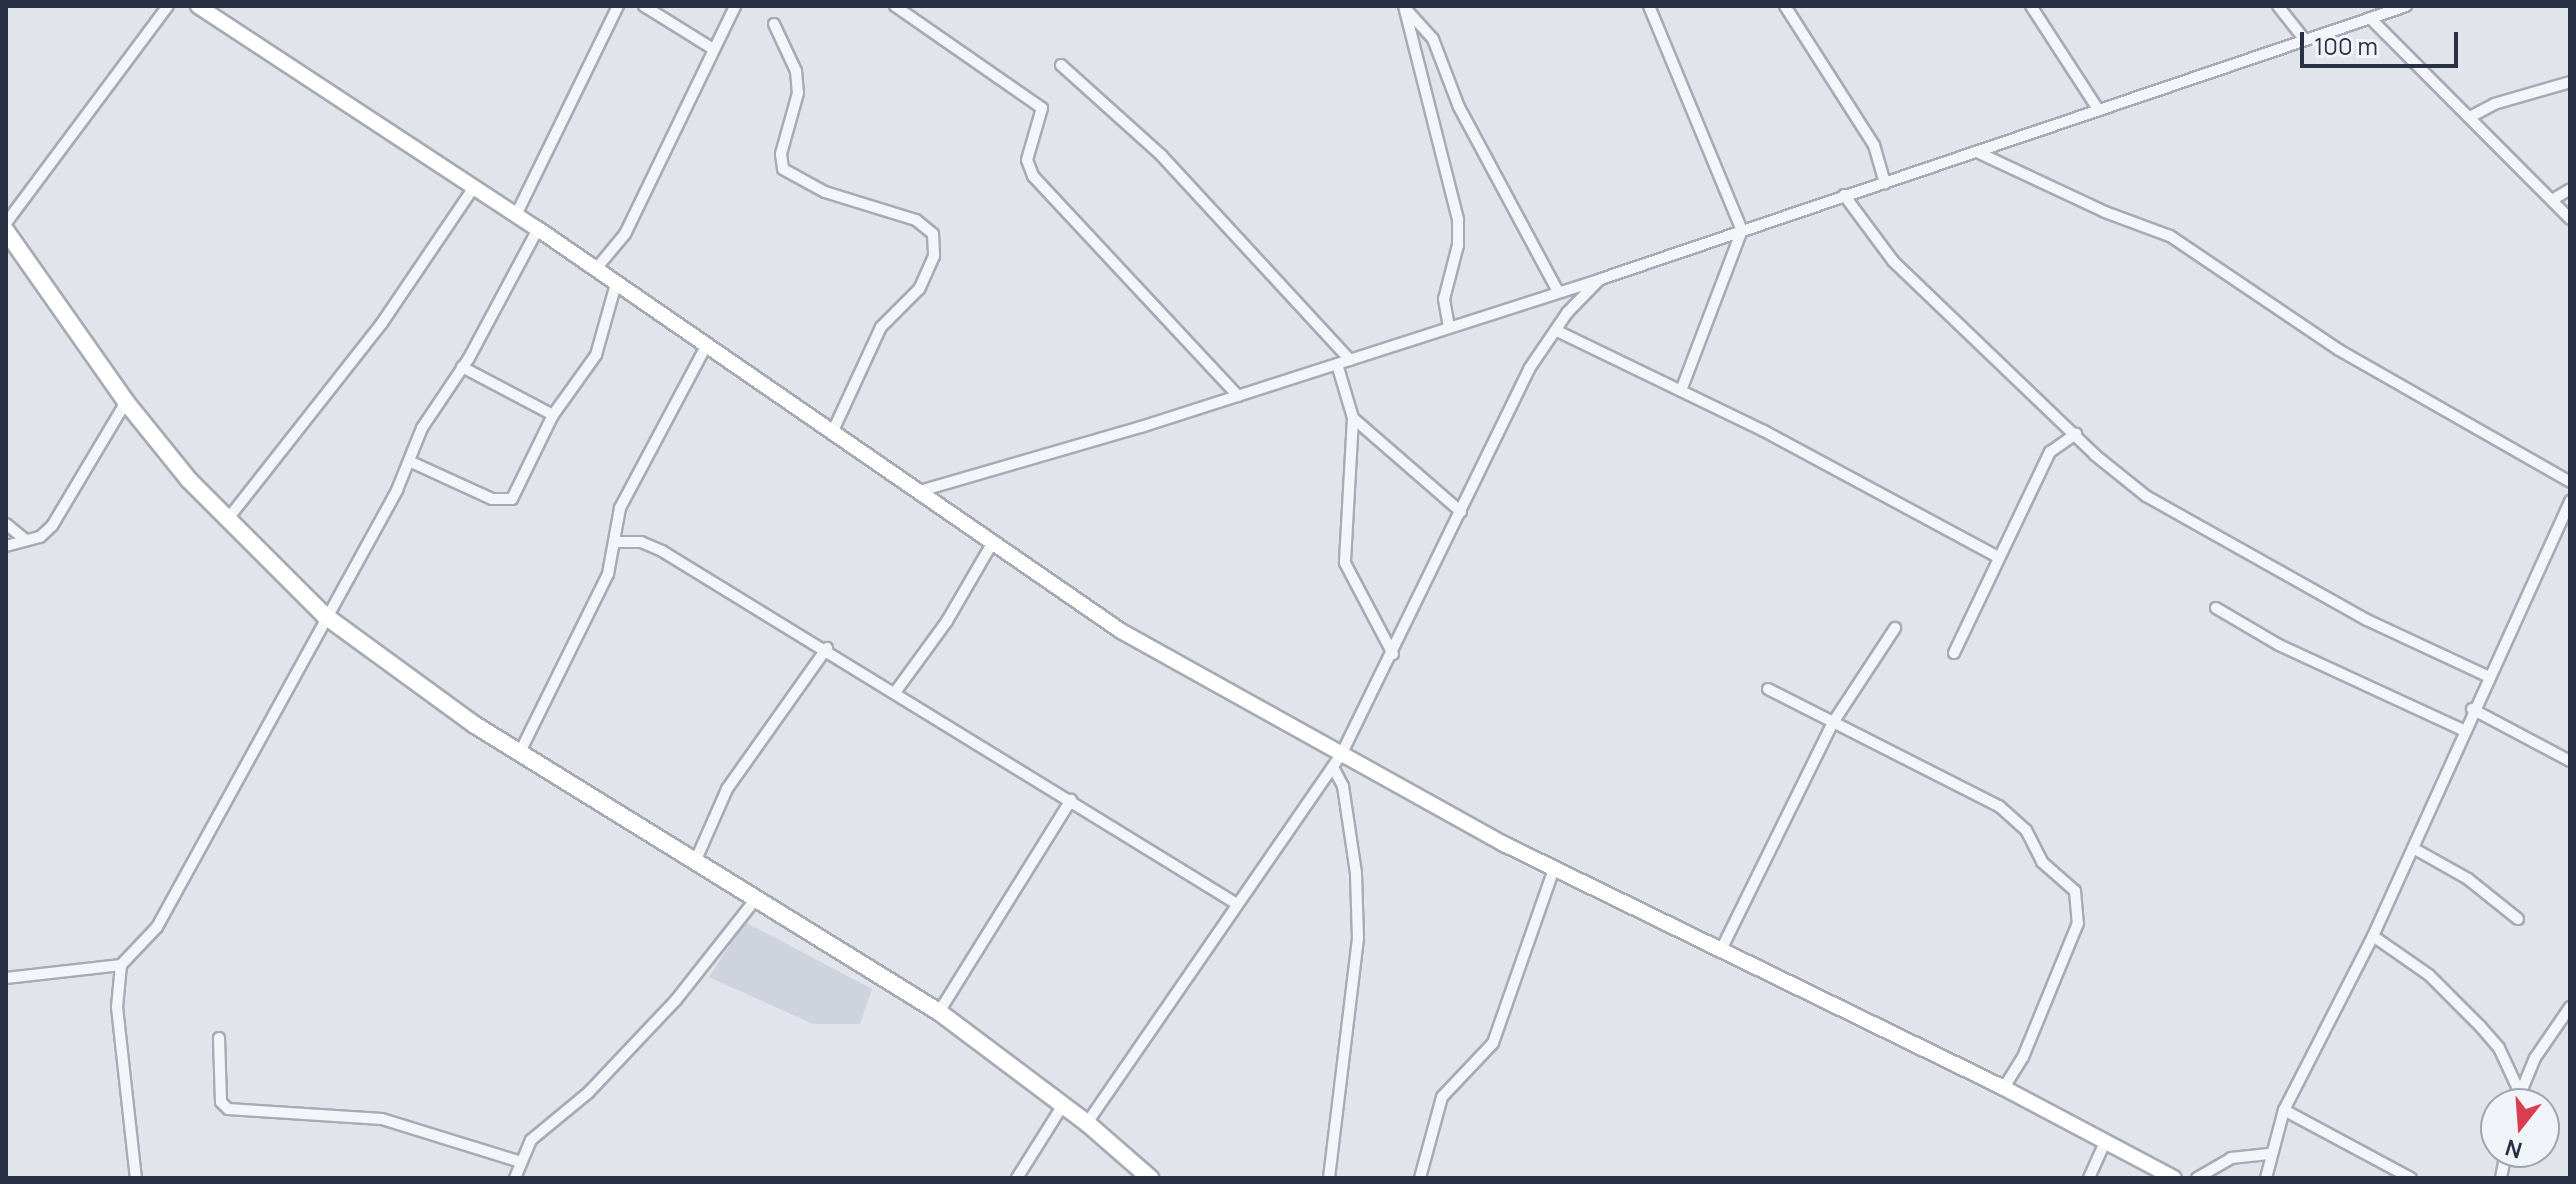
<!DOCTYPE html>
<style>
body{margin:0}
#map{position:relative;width:2576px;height:1184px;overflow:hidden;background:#e1e4ea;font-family:Manrope,sans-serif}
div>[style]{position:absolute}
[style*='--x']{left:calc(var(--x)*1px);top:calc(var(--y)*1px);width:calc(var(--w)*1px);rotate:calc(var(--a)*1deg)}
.built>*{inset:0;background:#ced3dd}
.roads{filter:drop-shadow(2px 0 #a6abb5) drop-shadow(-2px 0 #a6abb5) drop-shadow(0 2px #a6abb5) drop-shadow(0 -2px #a6abb5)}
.minor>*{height:10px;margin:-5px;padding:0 5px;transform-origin:5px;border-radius:5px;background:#f4f5f8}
.major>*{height:14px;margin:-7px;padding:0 7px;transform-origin:7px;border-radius:7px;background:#fff}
.highway>*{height:16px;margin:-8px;padding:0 8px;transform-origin:8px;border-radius:8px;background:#fff}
span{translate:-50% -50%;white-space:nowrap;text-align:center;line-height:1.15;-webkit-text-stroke:6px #f0f3f8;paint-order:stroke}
.frame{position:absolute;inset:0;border:8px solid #283143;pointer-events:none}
.north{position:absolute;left:2480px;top:1088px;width:80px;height:80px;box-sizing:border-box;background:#f0f3f8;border:2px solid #a0a5b0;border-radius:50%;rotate:197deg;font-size:22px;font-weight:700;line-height:32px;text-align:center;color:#283143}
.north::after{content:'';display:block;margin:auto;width:28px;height:36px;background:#d83d50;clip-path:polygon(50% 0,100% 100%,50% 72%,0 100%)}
.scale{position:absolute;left:2300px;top:32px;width:158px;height:36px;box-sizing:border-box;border:4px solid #283143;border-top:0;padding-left:10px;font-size:24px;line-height:28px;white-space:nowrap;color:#283143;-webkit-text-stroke:6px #f0f3f8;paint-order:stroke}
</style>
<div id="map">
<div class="built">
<i style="clip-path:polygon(745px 922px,872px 989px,860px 1024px,813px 1024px,709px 977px)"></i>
</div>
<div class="roads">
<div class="minor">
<i style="--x:644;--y:6;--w:81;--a:31.9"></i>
<i style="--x:895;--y:6;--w:179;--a:34.8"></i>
<i style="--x:1042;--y:108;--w:54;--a:106.1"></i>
<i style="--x:1027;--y:160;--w:17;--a:69"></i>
<i style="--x:1033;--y:176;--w:301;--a:47"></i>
<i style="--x:1404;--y:6;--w:221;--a:75.8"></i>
<i style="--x:1458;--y:220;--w:25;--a:90"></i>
<i style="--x:1458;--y:245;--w:56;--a:104.5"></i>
<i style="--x:1444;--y:299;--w:28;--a:80"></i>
<i style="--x:1649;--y:6;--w:243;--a:67.5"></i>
<i style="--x:1742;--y:230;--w:172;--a:110.8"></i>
<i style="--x:1785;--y:6;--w:165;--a:57.4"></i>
<i style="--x:1874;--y:145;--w:40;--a:74"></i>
<i style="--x:2031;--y:6;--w:123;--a:57"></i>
<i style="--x:2278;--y:6;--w:43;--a:51.5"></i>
<i style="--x:1406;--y:9;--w:40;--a:48"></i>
<i style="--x:1433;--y:39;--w:73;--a:69.1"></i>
<i style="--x:1459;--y:107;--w:210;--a:61.8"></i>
<i style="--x:2370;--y:18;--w:284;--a:45.1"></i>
<i style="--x:774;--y:24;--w:52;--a:64.9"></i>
<i style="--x:796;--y:71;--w:22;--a:85"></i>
<i style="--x:798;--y:93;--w:63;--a:105.6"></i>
<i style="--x:781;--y:154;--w:15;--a:82"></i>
<i style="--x:783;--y:169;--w:48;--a:28.7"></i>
<i style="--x:825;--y:192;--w:95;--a:17.1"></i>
<i style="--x:916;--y:220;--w:22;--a:39"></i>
<i style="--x:933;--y:234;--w:22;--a:87"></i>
<i style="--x:934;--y:256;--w:36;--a:114"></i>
<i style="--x:919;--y:289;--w:54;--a:135"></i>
<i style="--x:881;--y:327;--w:115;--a:114.8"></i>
<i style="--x:1061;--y:65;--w:135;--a:42"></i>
<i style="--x:1161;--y:155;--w:279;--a:47.3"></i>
<i style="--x:2470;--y:117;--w:27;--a:-28"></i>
<i style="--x:2494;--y:104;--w:79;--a:-16.1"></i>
<i style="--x:1977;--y:152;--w:141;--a:25.1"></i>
<i style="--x:2105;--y:212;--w:69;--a:20.3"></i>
<i style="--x:2170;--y:236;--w:204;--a:34"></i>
<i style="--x:2339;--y:350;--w:266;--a:29.7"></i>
<i style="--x:1844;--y:195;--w:82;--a:53.4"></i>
<i style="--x:1893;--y:261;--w:280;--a:43.8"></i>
<i style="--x:2095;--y:455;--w:65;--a:38.8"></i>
<i style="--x:2146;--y:496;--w:253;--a:29.3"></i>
<i style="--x:2367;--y:620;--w:132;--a:25"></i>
<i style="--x:2552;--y:200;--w:21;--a:-31"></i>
<i style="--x:516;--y:215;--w:233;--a:-64"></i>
<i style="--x:6;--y:223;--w:271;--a:-53.3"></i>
<i style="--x:595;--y:270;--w:47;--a:-50.2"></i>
<i style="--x:625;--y:234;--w:253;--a:-64.2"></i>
<i style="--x:1557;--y:331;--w:230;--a:25.8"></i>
<i style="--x:1764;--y:431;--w:266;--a:28.3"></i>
<i style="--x:1337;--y:364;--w:56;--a:73.5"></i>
<i style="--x:1353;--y:418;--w:143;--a:41"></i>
<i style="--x:462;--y:367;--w:103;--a:27.8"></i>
<i style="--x:1353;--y:418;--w:145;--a:93.2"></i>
<i style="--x:1345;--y:563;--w:103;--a:62.2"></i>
<i style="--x:409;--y:461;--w:91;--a:24.6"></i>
<i style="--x:492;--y:499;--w:20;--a:0"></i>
<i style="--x:512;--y:499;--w:93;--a:-64"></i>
<i style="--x:553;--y:415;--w:74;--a:-54.4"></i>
<i style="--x:596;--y:355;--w:74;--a:-74.3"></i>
<i style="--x:920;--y:491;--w:230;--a:-16.2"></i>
<i style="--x:1141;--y:427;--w:483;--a:-17.8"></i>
<i style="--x:1601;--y:279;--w:850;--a:-18.73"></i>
<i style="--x:227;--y:520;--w:251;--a:-51.8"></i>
<i style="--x:382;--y:323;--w:164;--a:-55.9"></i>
<i style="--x:6;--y:524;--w:26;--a:39"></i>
<i style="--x:617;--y:542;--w:24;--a:0"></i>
<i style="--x:641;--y:542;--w:23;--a:23"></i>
<i style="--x:662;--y:551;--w:675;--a:31.55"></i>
<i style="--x:6;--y:546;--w:35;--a:-15"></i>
<i style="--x:40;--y:537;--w:16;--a:-43"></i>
<i style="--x:52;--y:526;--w:144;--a:-59.2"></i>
<i style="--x:2216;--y:608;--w:73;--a:30.4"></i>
<i style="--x:2279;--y:645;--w:203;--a:24.8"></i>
<i style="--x:1954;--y:653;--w:223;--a:-64.5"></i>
<i style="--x:2050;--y:452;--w:32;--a:-35"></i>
<i style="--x:1768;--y:689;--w:259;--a:26.9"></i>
<i style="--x:1999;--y:806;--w:36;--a:42"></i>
<i style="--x:2026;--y:830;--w:36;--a:63"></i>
<i style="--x:2042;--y:862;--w:44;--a:41.3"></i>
<i style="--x:2075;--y:891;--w:32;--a:85"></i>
<i style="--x:2078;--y:923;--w:145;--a:112.3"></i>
<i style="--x:2023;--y:1057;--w:36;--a:122"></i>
<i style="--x:896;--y:691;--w:87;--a:-53.9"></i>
<i style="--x:947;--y:621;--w:91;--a:-59.8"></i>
<i style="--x:2472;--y:709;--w:111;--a:28"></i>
<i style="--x:520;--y:752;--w:199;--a:-63.7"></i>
<i style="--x:608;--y:574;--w:67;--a:-79.7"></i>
<i style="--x:620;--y:508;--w:183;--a:-62"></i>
<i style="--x:2413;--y:848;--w:63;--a:29.4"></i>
<i style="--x:2468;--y:879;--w:64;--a:38.7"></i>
<i style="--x:695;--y:862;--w:80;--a:-66.3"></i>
<i style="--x:727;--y:789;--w:173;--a:-54.7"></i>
<i style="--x:2373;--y:936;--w:68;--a:34.9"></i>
<i style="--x:2429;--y:975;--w:72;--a:45"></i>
<i style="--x:2480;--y:1026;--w:29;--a:49"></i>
<i style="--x:2499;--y:1048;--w:50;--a:65"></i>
<i style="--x:1720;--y:952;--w:254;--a:-63.8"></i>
<i style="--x:1832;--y:724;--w:115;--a:-56.7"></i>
<i style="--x:121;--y:965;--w:42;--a:95.4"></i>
<i style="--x:117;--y:1007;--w:172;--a:83.7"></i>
<i style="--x:6;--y:978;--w:116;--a:-6.4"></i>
<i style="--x:121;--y:965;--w:52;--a:-46.5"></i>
<i style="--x:157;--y:927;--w:499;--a:-61.2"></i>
<i style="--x:397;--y:490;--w:67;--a:-68"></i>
<i style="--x:422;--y:428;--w:84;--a:-56.1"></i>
<i style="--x:469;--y:358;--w:146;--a:-61.9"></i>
<i style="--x:939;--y:1012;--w:250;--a:-58.1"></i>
<i style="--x:219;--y:1038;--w:64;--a:88.2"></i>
<i style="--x:221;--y:1102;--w:10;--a:45"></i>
<i style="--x:228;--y:1109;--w:154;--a:3.7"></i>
<i style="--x:382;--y:1119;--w:145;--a:17.2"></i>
<i style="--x:2516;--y:1104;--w:50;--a:-67.6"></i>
<i style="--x:2535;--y:1058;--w:62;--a:-55.5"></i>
<i style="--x:2284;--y:1110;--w:144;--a:28.2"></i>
<i style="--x:1087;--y:1123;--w:447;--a:-55.4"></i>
<i style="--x:1341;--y:755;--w:429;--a:-64"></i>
<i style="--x:1529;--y:369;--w:68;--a:-55.8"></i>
<i style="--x:1567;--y:313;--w:46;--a:-45.9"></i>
<i style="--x:515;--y:1178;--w:41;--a:-67.2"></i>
<i style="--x:531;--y:1140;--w:74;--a:-39.5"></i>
<i style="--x:588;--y:1093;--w:128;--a:-46.6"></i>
<i style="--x:676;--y:1000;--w:127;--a:-51.7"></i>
<i style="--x:1017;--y:1178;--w:86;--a:-57.8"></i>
<i style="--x:1329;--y:1178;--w:242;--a:-83.1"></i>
<i style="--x:1358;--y:938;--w:65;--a:-91.8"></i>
<i style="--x:1356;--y:873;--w:88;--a:-98.5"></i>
<i style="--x:1343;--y:786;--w:21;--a:-118"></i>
<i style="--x:1420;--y:1178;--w:84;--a:-74.8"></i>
<i style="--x:1442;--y:1097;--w:74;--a:-46.6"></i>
<i style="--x:1493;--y:1043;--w:184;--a:-70.7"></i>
<i style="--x:2089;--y:1178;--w:37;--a:-66"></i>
<i style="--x:2197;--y:1178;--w:39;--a:-30"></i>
<i style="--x:2231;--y:1158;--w:38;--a:-6"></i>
<i style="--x:2266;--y:1178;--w:70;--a:-75.2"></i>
<i style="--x:2284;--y:1110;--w:195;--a:-62.9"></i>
<i style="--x:2373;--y:936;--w:478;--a:-65.6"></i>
<i style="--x:2501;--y:1178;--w:26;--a:-79"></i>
</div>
<div class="major">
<i style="--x:198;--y:6;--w:407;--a:33.3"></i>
<i style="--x:538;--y:229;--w:708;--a:34.59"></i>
<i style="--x:1121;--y:631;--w:438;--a:29.1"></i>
<i style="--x:1504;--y:844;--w:556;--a:26.01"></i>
<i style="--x:2004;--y:1088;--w:192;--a:27.9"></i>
</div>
<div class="highway">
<i style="--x:6;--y:231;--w:209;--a:54.9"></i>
<i style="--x:126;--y:402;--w:100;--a:51.1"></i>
<i style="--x:189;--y:480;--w:191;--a:45"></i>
<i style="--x:324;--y:615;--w:187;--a:36.1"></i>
<i style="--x:475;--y:725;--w:546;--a:31.74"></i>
<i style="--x:939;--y:1012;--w:185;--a:36.9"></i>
<i style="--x:1087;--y:1123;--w:84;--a:41.1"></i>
</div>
</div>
<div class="frame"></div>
<div class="north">N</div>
<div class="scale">100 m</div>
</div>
